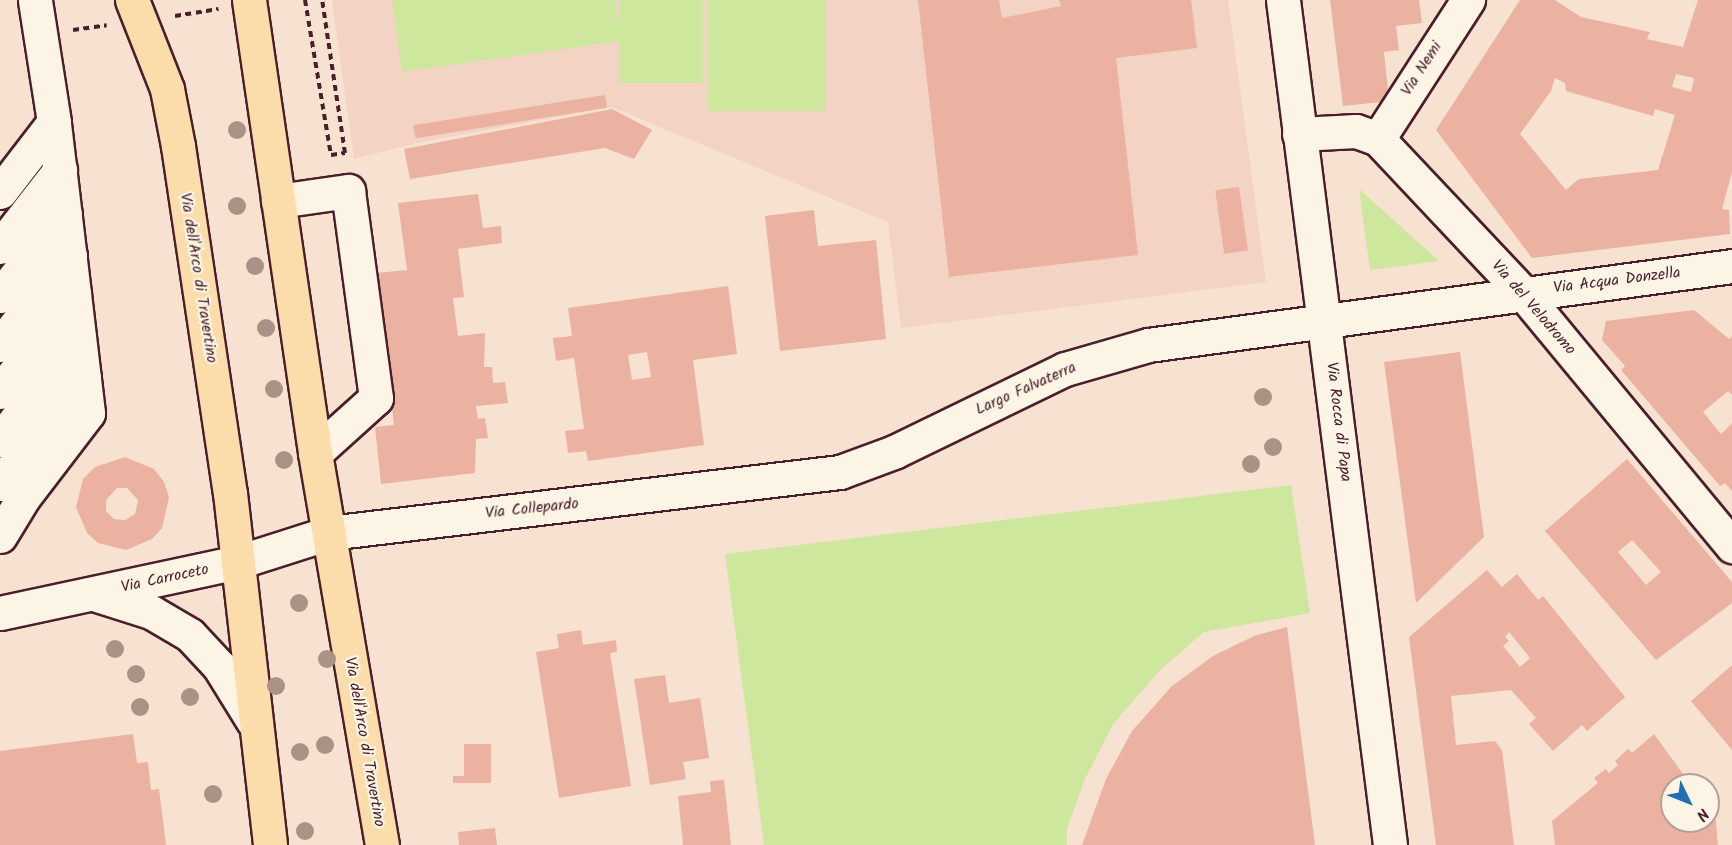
<!DOCTYPE html>
<style>
body{margin:0}
#map{position:relative;width:1732px;height:845px;overflow:hidden;background:#f7e1d1;font-family:Kalam,sans-serif}
div>[style]{position:absolute}
[style*='--x']{left:calc(var(--x)*1px);top:calc(var(--y)*1px);width:calc(var(--w)*1px);rotate:calc(var(--a)*1deg)}
.built>*{inset:0;background:#f3d3c3}
.green>*{inset:0;background:#cde79d;transform-origin:0 0}
.building>*{inset:0;background:#ebb2a2;transform-origin:0 0}
.path>*{height:4px;margin-top:-2px;transform-origin:0;background:repeating-linear-gradient(90deg,#4a1f2b 0 6px,transparent 0 10.5px)}
.roads{filter:drop-shadow(2px 0 #4a1f2b) drop-shadow(-2px 0 #4a1f2b) drop-shadow(0 2px #4a1f2b) drop-shadow(0 -2px #4a1f2b)}
.minor>*{height:33px;margin:-16.5px;padding:0 16.5px;transform-origin:16.5px;border-radius:16.5px;background:#fcf5e5}
.major>*{height:33px;margin:-16.5px;padding:0 16.5px;transform-origin:16.5px;border-radius:16.5px;background:#faddab}
.trees>*{width:18px;height:18px;margin:-9px;border-radius:50%;background:#aa9286}
span{translate:-50% -50%;white-space:nowrap;text-align:center;line-height:1.15;-webkit-text-stroke:4.5px #fcf5e5;paint-order:stroke}
.street-label{font-size:16px;color:#4a1f2b}
.north{position:absolute;left:1660px;top:773px;width:60px;height:60px;box-sizing:border-box;background:#fcf5e5;border:2px solid #b59f9b;border-radius:50%;rotate:133deg;font-size:16px;font-weight:700;line-height:24px;text-align:center;color:#4a1f2b}
.north::after{content:'';display:block;margin:auto;width:21px;height:27px;background:#1f6fb2;clip-path:polygon(50% 0,100% 100%,50% 72%,0 100%)}
</style>
<div id="map">
<div class="built">
<i style="clip-path:polygon(332px 0,1228px 0,1266px 282px,901px 328px,888px 222px,612px 107px,416px 143px,354px 159px)"></i>
</div>
<div class="green">
<i style="clip-path:polygon(392px 0,615px 0,621px 41px,402px 72px)"></i>
<i style="left:619px;top:0;width:84px;height:83px"></i>
<i style="left:708px;top:0;width:117px;height:111px"></i>
<i style="clip-path:polygon(1359px 189px,1439px 261px,1370px 270px)"></i>
<i style="clip-path:polygon(1291px 485px,1310px 613px,1204px 632px,1160px 670px,1113px 724px,1084px 781px,1067px 829px,1067px 845px,764px 845px,725px 554px)"></i>
</div>
<div class="building">
<i style="clip-path:polygon(918px 0,999px 0,1002px 18px,1061px 6px,1059px 0,1191px 0,1197px 48px,1116px 58px,1138px 255px,949px 277px)"></i>
<i style="clip-path:polygon(1330px 0,1419px 0,1422px 23px,1396px 26px,1399px 50px,1384px 52px,1389px 101px,1343px 106px)"></i>
<i style="clip-path:polygon(evenodd,1520px 0,1555px 0,1581px 17px,1650px 32px,1647px 39px,1683px 47px,1698px 0,1732px 0,1732px 172px,1722px 209px,1729px 210px,1730px 234px,1532px 258px,1436px 130px,1520px 0,1676px 74px,1694px 78px,1691px 92px,1672px 87px,1676px 74px,1520px 0,1555px 78px,1565px 83px,1566px 91px,1653px 116px,1655px 109px,1675px 115px,1658px 170px,1579px 179px,1566px 190px,1520px 134px,1551px 91px,1555px 78px)"></i>
<i style="left:605px;top:95px;width:13px;height:194px;rotate:81deg"></i>
<i style="clip-path:polygon(612px 109px,652px 130px,634px 159px,605px 148px,410px 179px,404px 149px)"></i>
<i style="left:1239px;top:187px;width:64px;height:24px;rotate:82deg"></i>
<i style="clip-path:polygon(478px 194px,483px 228px,501px 226px,502px 243px,458px 249px,464px 297px,453px 298px,458px 336px,485px 333px,484px 367px,492px 367px,493px 383px,505px 382px,508px 403px,476px 406px,478px 419px,485px 418px,488px 438px,476px 439px,475px 473px,381px 484px,375px 427px,394px 425px,377px 273px,407px 270px,398px 203px)"></i>
<i style="clip-path:polygon(814px 210px,818px 246px,876px 240px,886px 339px,780px 351px,765px 216px)"></i>
<i style="clip-path:polygon(evenodd,728px 286px,737px 354px,693px 360px,704px 445px,588px 461px,586px 451px,568px 453px,565px 431px,584px 429px,574px 358px,556px 361px,553px 338px,572px 336px,568px 308px,728px 286px,647px 352px,651px 377px,632px 380px,628px 355px,647px 352px)"></i>
<i style="clip-path:polygon(1694px 310px,1729px 339px,1732px 336px,1732px 395px,1728px 391px,1703px 412px,1721px 434px,1732px 423px,1732px 491px,1725px 483px,1720px 486px,1621px 370px,1625px 366px,1602px 340px,1606px 321px)"></i>
<i style="clip-path:polygon(1460px 352px,1484px 537px,1416px 603px,1384px 362px)"></i>
<i style="clip-path:polygon(evenodd,125px 457px,154px 469px,164px 482px,169px 497px,162px 528px,152px 539px,126px 550px,98px 543px,87px 533px,76px 507px,83px 479px,95px 467px,125px 457px,117px 488px,127px 488px,138px 500px,135px 514px,125px 520px,114px 519px,106px 511px,106px 500px,117px 488px)"></i>
<i style="clip-path:polygon(evenodd,1627px 459px,1732px 582px,1732px 603px,1656px 660px,1545px 531px,1627px 459px,1632px 540px,1661px 572px,1646px 585px,1618px 552px,1632px 540px)"></i>
<i style="clip-path:polygon(evenodd,1487px 570px,1502px 587px,1517px 574px,1538px 600px,1543px 596px,1625px 697px,1587px 731px,1582px 725px,1553px 751px,1529px 724px,1536px 718px,1511px 690px,1451px 696px,1456px 745px,1495px 741px,1502px 750px,1514px 845px,1436px 845px,1409px 637px,1487px 570px,1509px 632px,1530px 658px,1520px 667px,1503px 646px,1509px 641px,1505px 637px,1509px 632px)"></i>
<i style="clip-path:polygon(1287px 627px,1315px 845px,1082px 845px,1106px 779px,1132px 731px,1172px 686px,1213px 656px,1254px 636px)"></i>
<i style="clip-path:polygon(581px 630px,583px 645px,616px 640px,617px 652px,610px 653px,631px 786px,559px 798px,536px 652px,559px 648px,557px 634px)"></i>
<i style="clip-path:polygon(1732px 665px,1732px 750px,1691px 701px)"></i>
<i style="clip-path:polygon(665px 675px,669px 703px,700px 698px,709px 758px,683px 762px,686px 779px,650px 785px,634px 679px)"></i>
<i style="clip-path:polygon(133px 734px,137px 763px,148px 762px,151px 790px,159px 789px,166px 845px,0 845px,0 751px)"></i>
<i style="clip-path:polygon(1654px 734px,1691px 785px,1672px 785px,1672px 821px,1708px 821px,1708px 805px,1715px 813px,1718px 845px,1555px 845px,1552px 821px,1598px 783px,1594px 778px,1606px 769px,1609px 773px,1618px 765px,1615px 761px,1628px 749px,1632px 753px)"></i>
<i style="clip-path:polygon(464px 744px,491px 744px,491px 783px,453px 783px,453px 776px,464px 776px)"></i>
<i style="clip-path:polygon(724px 780px,731px 845px,683px 845px,678px 796px,711px 792px,710px 781px)"></i>
<i style="clip-path:polygon(495px 828px,497px 845px,459px 845px,458px 832px)"></i>
</div>
<div class="path">
<i style="--x:305;--y:0;--w:157;--a:80.5"></i>
<i style="--x:331;--y:155;--w:14;--a:-8"></i>
<i style="--x:345;--y:153;--w:155;--a:-98.5"></i>
<i style="--x:175;--y:16;--w:44;--a:-9.2"></i>
<i style="--x:73;--y:30;--w:34;--a:-8"></i>
</div>
<div class="roads">
<div class="minor">
<i style="--x:1283;--y:0;--w:852;--a:82.78"></i>
<i style="--x:1299;--y:134;--w:57;--a:-3"></i>
<i style="--x:1356;--y:131;--w:23;--a:20"></i>
<i style="--x:1378;--y:139;--w:210;--a:46.7"></i>
<i style="--x:1522;--y:292;--w:330;--a:50.4"></i>
<i style="--x:1378;--y:139;--w:166;--a:-57.1"></i>
<i style="--x:0;--y:192;--w:88;--a:-52.4"></i>
<i style="--x:278;--y:201;--w:71;--a:-8.1"></i>
<i style="--x:348;--y:191;--w:209;--a:82.3"></i>
<i style="--x:376;--y:398;--w:82;--a:138"></i>
<i style="--x:0;--y:247;--w:98;--a:-52.1"></i>
<i style="--x:0;--y:296;--w:105;--a:-51.9"></i>
<i style="--x:0;--y:345;--w:114;--a:-52.1"></i>
<i style="--x:0;--y:392;--w:123;--a:-52.9"></i>
<i style="--x:0;--y:440;--w:129;--a:-52.2"></i>
<i style="--x:0;--y:484;--w:136;--a:-51.9"></i>
<i style="--x:0;--y:536;--w:44;--a:-58.8"></i>
<i style="--x:23;--y:498;--w:107;--a:-52.6"></i>
<i style="--x:88;--y:413;--w:293;--a:-96.7"></i>
<i style="--x:54;--y:122;--w:123;--a:-98.9"></i>
<i style="--x:97;--y:595;--w:57;--a:17.5"></i>
<i style="--x:151;--y:612;--w:45;--a:30.5"></i>
<i style="--x:190;--y:635;--w:42;--a:46.9"></i>
<i style="--x:219;--y:666;--w:65;--a:58.3"></i>
<i style="--x:0;--y:613;--w:243;--a:-12.1"></i>
<i style="--x:238;--y:562;--w:96;--a:-17.7"></i>
<i style="--x:329;--y:533;--w:515;--a:-6.81"></i>
<i style="--x:840;--y:472;--w:58;--a:-20.3"></i>
<i style="--x:894;--y:452;--w:190;--a:-25.9"></i>
<i style="--x:1065;--y:369;--w:86;--a:-16.1"></i>
<i style="--x:1148;--y:345;--w:589;--a:-7.7"></i>
</div>
<div class="major">
<i style="--x:132;--y:0;--w:96;--a:68.5"></i>
<i style="--x:167;--y:89;--w:58;--a:79.1"></i>
<i style="--x:178;--y:146;--w:351;--a:81.5"></i>
<i style="--x:230;--y:493;--w:354;--a:83.5"></i>
<i style="--x:249;--y:0;--w:458;--a:81.7"></i>
<i style="--x:315;--y:453;--w:398;--a:80.3"></i>
</div>
</div>
<div class="trees">
<i style="left:237px;top:130px"></i>
<i style="left:237px;top:206px"></i>
<i style="left:255px;top:266px"></i>
<i style="left:266px;top:328px"></i>
<i style="left:274px;top:389px"></i>
<i style="left:1263px;top:397px"></i>
<i style="left:1273px;top:447px"></i>
<i style="left:284px;top:460px"></i>
<i style="left:1251px;top:464px"></i>
<i style="left:299px;top:603px"></i>
<i style="left:115px;top:649px"></i>
<i style="left:327px;top:659px"></i>
<i style="left:136px;top:674px"></i>
<i style="left:276px;top:686px"></i>
<i style="left:190px;top:697px"></i>
<i style="left:140px;top:707px"></i>
<i style="left:325px;top:745px"></i>
<i style="left:300px;top:752px"></i>
<i style="left:213px;top:794px"></i>
<i style="left:305px;top:831px"></i>
</div>
<div class="street-label">
<span style="left:1422px;top:69px;rotate:-57deg">Via Nemi</span>
<span style="left:198px;top:278px;rotate:81deg">Via dell'Arco di Travertino</span>
<span style="left:1617px;top:281px;rotate:-7deg">Via Acqua Donzella</span>
<span style="left:1533px;top:308px;rotate:49deg">Via del Velodromo</span>
<span style="left:1026px;top:389px;rotate:-24deg">Largo Falvaterra</span>
<span style="left:1338px;top:422px;rotate:83deg">Via Rocca di Papa</span>
<span style="left:532px;top:509px;rotate:-6deg">Via Collepardo</span>
<span style="left:165px;top:579px;rotate:-12deg">Via Carroceto</span>
<span style="left:364px;top:742px;rotate:80deg">Via dell'Arco di Travertino</span>
</div>
<div class="north">N</div>
</div>
